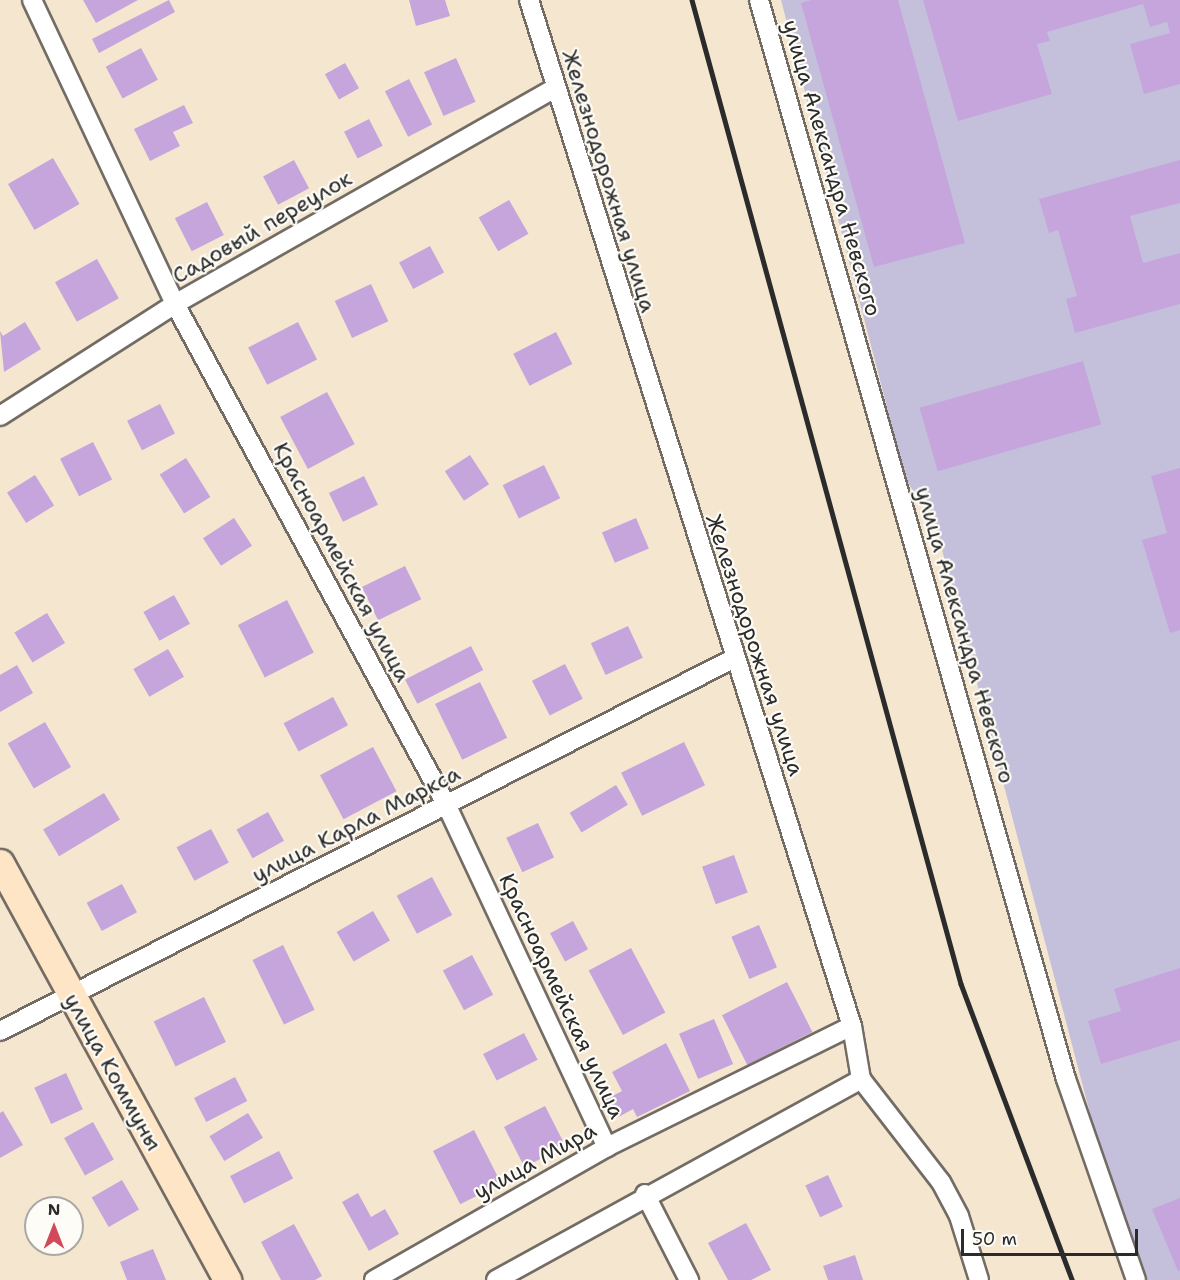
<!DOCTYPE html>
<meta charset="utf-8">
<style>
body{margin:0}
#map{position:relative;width:1180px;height:1280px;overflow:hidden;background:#f5e6cf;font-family:"Shantell Sans",sans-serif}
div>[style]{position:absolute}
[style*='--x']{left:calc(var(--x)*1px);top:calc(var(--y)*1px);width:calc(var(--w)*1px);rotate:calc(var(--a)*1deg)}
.industrial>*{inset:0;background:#c4c0db}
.building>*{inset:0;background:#c5a5dc;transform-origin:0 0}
.roads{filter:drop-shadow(2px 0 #726c64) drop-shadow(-2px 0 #726c64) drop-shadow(0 2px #726c64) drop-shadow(0 -2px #726c64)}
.street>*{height:18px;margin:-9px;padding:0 9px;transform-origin:9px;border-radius:9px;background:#fff}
.secondary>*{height:27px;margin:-13.5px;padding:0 13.5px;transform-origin:13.5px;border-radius:13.5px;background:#fee5c5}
.rail>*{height:4.5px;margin:-2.25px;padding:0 2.25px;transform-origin:2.25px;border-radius:2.25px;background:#2b2b2b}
span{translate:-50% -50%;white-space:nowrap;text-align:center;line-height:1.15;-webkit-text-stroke:4.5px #fdfcf7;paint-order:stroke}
.street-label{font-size:22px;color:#2b2b2b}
.north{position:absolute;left:24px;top:1196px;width:60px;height:60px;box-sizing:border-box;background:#fdfcf7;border:2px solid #a9a8a5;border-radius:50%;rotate:0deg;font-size:16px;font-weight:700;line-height:24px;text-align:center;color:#2b2b2b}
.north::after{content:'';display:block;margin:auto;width:21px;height:27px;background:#d1495b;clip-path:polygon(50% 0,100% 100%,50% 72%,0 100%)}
.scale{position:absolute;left:961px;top:1229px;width:177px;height:27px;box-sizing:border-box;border:3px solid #2b2b2b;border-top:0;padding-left:8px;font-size:18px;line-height:21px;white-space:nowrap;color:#2b2b2b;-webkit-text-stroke:4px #fdfcf7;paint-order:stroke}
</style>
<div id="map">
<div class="industrial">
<i style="clip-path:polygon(781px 0,1180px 0,1180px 1280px,1143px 1280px,1107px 1178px,935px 523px,906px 480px)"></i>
</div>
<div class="building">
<i style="clip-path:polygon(83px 0,138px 0,96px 23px)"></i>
<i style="clip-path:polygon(169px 0,175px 12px,99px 53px,92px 39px)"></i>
<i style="clip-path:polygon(409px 0,445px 0,450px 16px,416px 26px)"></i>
<i style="clip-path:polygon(811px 0,898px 0,965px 243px,874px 267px,801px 3px)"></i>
<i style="clip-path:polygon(923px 0,1180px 0,1180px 84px,1144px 94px,1130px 44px,1170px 33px,1167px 22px,1150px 27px,1143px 4px,1047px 32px,1050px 41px,1037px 44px,1052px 94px,958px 121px)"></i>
<i style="left:141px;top:48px;width:36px;height:40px;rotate:62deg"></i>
<i style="left:456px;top:58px;width:48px;height:35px;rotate:66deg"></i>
<i style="left:345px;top:63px;width:29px;height:23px;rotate:61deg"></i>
<i style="left:409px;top:79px;width:51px;height:27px;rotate:63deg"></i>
<i style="clip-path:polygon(184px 105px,193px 123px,173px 132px,180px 146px,150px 161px,134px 129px)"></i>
<i style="left:369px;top:119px;width:30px;height:28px;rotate:63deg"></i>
<i style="left:53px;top:158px;width:53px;height:52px;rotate:60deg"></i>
<i style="left:294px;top:160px;width:32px;height:35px;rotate:62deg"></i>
<i style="clip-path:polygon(1180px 160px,1180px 203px,1130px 216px,1143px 263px,1180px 253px,1180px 304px,1075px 333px,1066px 299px,1077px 296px,1058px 230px,1049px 233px,1039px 199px)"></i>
<i style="left:509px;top:200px;width:39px;height:35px;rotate:60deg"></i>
<i style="left:207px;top:202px;width:37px;height:36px;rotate:63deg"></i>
<i style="left:430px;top:246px;width:30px;height:35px;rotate:62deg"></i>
<i style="left:97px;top:259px;width:45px;height:48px;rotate:61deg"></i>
<i style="left:371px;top:284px;width:41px;height:40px;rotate:65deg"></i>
<i style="clip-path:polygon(25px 322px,41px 349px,4px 372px,0 331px,3px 336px)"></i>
<i style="left:298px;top:322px;width:42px;height:56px;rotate:63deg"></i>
<i style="left:556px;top:332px;width:36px;height:48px;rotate:63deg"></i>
<i style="left:1083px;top:361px;width:66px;height:170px;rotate:74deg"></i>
<i style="left:327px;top:392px;width:59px;height:53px;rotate:62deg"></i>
<i style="left:160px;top:404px;width:33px;height:37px;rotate:63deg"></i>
<i style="left:93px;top:442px;width:42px;height:37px;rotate:63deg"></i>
<i style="left:470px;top:455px;width:35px;height:30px;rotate:57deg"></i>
<i style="left:186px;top:458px;width:46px;height:31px;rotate:58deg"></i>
<i style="left:544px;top:465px;width:37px;height:46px;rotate:64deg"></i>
<i style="clip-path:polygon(1180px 468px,1180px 630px,1170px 633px,1142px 540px,1167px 533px,1151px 476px)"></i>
<i style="left:35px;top:475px;width:36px;height:33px;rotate:58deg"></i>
<i style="left:364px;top:476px;width:32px;height:39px;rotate:64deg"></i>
<i style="left:234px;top:518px;width:33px;height:37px;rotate:57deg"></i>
<i style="left:636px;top:518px;width:33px;height:37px;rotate:67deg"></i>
<i style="left:405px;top:566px;width:37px;height:48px;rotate:64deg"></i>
<i style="left:174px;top:595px;width:33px;height:35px;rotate:61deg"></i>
<i style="left:287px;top:600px;width:59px;height:55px;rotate:63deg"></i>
<i style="left:47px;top:613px;width:35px;height:38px;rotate:59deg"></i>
<i style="left:628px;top:626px;width:35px;height:41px;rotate:65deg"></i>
<i style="left:471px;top:646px;width:27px;height:74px;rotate:63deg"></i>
<i style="left:168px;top:649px;width:32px;height:40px;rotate:60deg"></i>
<i style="left:565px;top:664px;width:39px;height:37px;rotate:63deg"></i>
<i style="clip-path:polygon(17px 665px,33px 693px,0 712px,0 675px)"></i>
<i style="left:480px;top:682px;width:62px;height:50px;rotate:64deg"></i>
<i style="left:333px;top:697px;width:32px;height:56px;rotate:62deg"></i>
<i style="left:45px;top:722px;width:52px;height:43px;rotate:60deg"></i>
<i style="left:684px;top:742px;width:48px;height:70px;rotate:64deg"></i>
<i style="left:373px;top:747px;width:50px;height:60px;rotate:62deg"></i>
<i style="left:616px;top:785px;width:23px;height:54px;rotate:59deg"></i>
<i style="left:104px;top:793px;width:31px;height:71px;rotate:59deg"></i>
<i style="left:268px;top:812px;width:33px;height:36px;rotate:61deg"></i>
<i style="left:538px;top:823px;width:38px;height:35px;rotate:65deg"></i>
<i style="left:211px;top:829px;width:38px;height:39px;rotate:62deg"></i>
<i style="left:734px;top:855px;width:40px;height:34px;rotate:70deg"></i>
<i style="left:432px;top:877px;width:43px;height:40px;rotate:62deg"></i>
<i style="left:122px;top:884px;width:32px;height:40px;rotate:62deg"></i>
<i style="left:373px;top:911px;width:34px;height:42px;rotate:60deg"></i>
<i style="left:573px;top:921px;width:32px;height:26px;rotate:62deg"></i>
<i style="left:759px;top:925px;width:46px;height:30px;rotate:67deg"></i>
<i style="left:283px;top:945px;width:72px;height:34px;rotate:64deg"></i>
<i style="left:631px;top:948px;width:73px;height:48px;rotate:62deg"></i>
<i style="left:472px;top:955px;width:45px;height:33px;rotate:62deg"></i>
<i style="clip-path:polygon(1180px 968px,1180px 1040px,1101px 1064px,1088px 1021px,1121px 1011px,1114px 989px)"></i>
<i style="left:787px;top:982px;width:56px;height:73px;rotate:63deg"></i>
<i style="left:204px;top:997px;width:50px;height:56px;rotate:64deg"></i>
<i style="left:714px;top:1019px;width:49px;height:38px;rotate:67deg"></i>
<i style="left:524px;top:1033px;width:30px;height:46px;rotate:63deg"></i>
<i style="clip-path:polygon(666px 1043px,690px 1091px,637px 1117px,633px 1109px,615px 1119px,605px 1100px,622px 1091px,612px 1072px)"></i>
<i style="left:66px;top:1073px;width:40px;height:35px;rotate:65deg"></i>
<i style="left:235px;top:1077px;width:27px;height:46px;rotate:63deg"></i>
<i style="left:545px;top:1106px;width:45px;height:46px;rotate:63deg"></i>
<i style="clip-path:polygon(3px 1111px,23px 1145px,0 1158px,0 1113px)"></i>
<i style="left:248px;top:1113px;width:29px;height:45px;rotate:59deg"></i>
<i style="left:93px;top:1122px;width:43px;height:33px;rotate:61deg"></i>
<i style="left:474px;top:1130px;width:60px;height:46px;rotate:63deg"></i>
<i style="left:279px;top:1151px;width:31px;height:55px;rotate:63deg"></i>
<i style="left:828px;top:1175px;width:35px;height:25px;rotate:65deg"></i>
<i style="left:122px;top:1180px;width:34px;height:35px;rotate:60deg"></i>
<i style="clip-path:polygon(358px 1193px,371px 1217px,385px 1209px,399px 1234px,369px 1251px,342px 1202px)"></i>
<i style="clip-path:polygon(1180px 1198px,1180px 1270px,1178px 1271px,1152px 1209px)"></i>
<i style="clip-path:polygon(746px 1223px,771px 1270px,751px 1280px,728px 1280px,708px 1243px)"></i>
<i style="clip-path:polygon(294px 1224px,322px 1276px,315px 1280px,281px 1280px,261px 1242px)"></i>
<i style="clip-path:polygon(153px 1249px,166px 1280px,127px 1280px,120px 1262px)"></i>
<i style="clip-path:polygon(855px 1255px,863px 1280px,828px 1280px,823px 1266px)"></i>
</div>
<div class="roads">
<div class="street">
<i style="--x:32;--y:0;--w:336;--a:64.8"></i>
<i style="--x:175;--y:304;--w:571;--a:61.55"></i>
<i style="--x:447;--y:806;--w:377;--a:64.9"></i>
<i style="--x:529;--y:0;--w:1076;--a:72.53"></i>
<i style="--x:852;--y:1026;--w:54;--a:80.4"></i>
<i style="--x:861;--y:1079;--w:130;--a:52.2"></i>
<i style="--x:941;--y:1182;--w:38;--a:62"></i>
<i style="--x:959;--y:1216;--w:67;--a:72.6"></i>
<i style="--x:759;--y:0;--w:1122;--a:74.12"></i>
<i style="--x:1066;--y:1079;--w:213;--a:70.8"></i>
<i style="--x:0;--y:416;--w:208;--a:-32.6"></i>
<i style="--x:175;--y:304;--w:436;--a:-29.6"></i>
<i style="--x:0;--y:1031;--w:822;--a:-26.91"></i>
<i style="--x:645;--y:1194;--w:97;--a:62.9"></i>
<i style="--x:374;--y:1280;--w:268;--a:-29.7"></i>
<i style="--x:607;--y:1147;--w:273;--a:-26.3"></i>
<i style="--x:496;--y:1280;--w:417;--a:-28.8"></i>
</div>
<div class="secondary">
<i style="--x:0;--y:863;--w:475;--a:61.4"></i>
</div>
</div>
<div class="rail">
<i style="--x:692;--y:0;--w:1020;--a:74.71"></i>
<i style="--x:961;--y:984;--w:316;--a:69.4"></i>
</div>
<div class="street-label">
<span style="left:832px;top:168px;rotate:74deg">улица Александра Невского</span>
<span style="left:609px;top:181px;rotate:73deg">Железнодорожная улица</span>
<span style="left:262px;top:227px;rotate:-30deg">Садовый переулок</span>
<span style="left:342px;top:562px;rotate:62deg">Красноармейская улица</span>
<span style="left:965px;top:635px;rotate:74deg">улица Александра Невского</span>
<span style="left:755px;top:645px;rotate:72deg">Железнодорожная улица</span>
<span style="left:356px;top:824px;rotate:-27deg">улица Карла Маркса</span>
<span style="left:562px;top:996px;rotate:65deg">Красноармейская улица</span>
<span style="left:113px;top:1072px;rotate:61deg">улица Коммуны</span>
<span style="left:535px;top:1161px;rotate:-29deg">улица Мира</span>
</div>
<div class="north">N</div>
<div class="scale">50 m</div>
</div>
